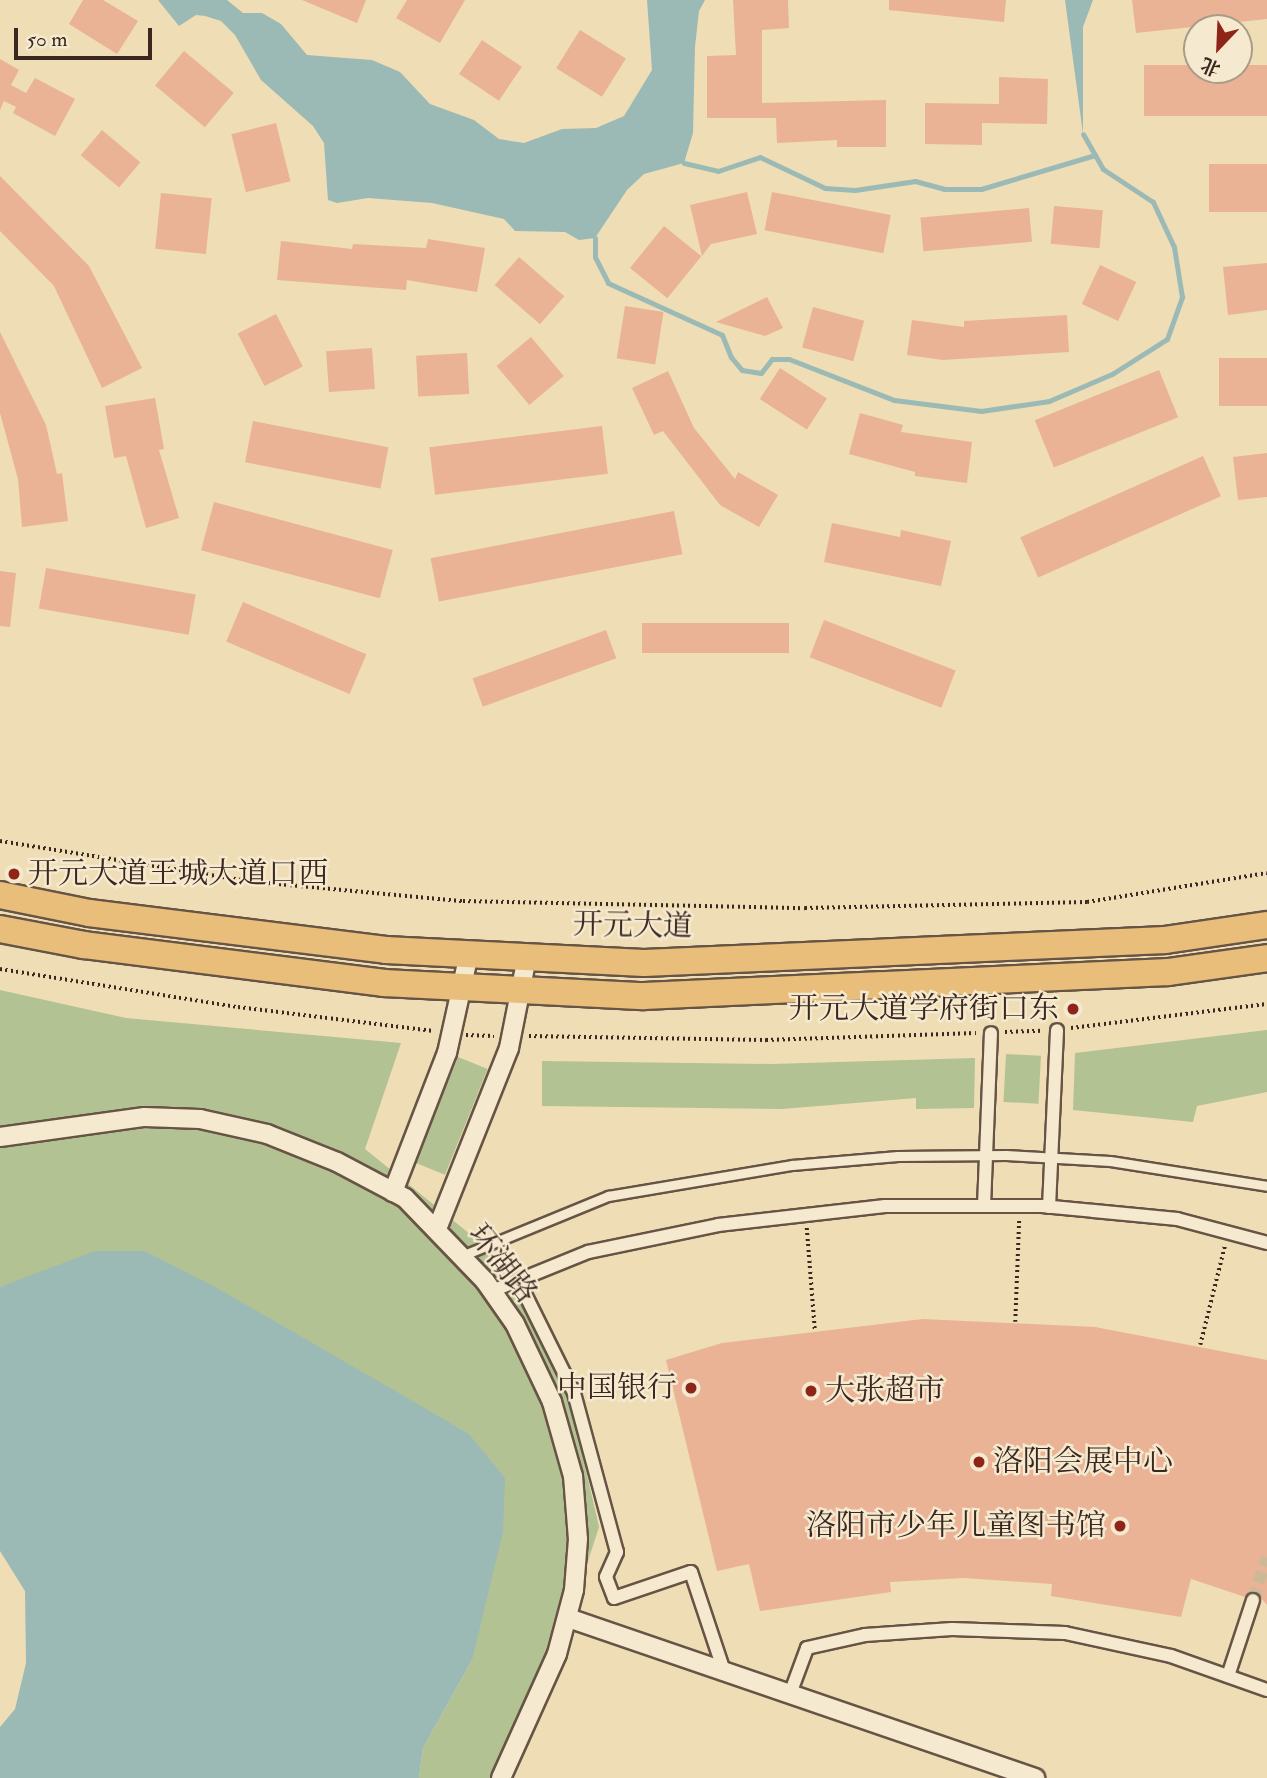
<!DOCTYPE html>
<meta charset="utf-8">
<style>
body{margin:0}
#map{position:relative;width:1267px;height:1778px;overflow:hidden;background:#efddb5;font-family:"IM FELL Double Pica","Noto Serif SC",serif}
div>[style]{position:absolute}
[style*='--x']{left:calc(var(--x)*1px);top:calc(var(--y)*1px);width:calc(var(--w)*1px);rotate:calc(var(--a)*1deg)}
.green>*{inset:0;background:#b2c292;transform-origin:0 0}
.water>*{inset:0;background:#9cbab5}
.stream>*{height:5px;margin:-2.5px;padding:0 2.5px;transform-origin:2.5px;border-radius:2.5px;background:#9cbab5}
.building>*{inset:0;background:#eab396;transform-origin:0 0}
.pedestrian-tunnel>*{height:12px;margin-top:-6px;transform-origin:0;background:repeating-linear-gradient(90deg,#cbb997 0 12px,transparent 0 18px)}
.path>*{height:3.5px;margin-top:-1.75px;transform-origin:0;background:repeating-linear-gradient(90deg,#3a2720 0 2px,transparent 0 5.5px)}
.roads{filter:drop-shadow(2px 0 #675445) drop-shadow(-2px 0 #675445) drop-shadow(0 2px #675445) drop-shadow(0 -2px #675445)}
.service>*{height:9px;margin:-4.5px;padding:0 4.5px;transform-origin:4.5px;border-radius:4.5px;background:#f5e9cf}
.pedestrian>*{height:12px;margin:-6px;padding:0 6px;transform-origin:6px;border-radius:6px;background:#f5e9cf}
.minor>*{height:18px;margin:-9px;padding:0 9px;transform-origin:9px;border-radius:9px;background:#f5e9cf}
.primary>*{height:26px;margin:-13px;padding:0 13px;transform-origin:13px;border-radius:13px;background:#e8be7a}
.dots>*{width:19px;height:19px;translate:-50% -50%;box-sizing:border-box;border:4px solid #f5e9cf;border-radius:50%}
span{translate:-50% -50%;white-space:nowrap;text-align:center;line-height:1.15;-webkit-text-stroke:5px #f5e9cf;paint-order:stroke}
.poi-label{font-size:30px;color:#3a2720}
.left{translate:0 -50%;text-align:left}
.right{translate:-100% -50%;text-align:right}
.street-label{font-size:30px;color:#3a2720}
.north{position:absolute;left:1183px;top:14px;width:70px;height:70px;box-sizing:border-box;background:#f5e9cf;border:2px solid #aa9b89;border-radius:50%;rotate:203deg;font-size:19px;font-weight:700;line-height:28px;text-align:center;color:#3a2720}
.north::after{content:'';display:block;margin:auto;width:24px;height:32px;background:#8f2418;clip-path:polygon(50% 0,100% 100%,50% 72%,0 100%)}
.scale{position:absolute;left:14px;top:28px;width:138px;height:32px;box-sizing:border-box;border:4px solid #3a2720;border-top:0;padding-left:9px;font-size:21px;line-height:24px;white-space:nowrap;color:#3a2720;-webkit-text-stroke:5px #f5e9cf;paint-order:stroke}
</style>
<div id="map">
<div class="green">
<i style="clip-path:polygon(0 990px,126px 1018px,401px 1043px,365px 1149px,502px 1260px,569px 1397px,599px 1527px,570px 1617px,506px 1778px,419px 1778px,423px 1748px,472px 1660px,468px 1433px,145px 1251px,0 1287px)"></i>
<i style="clip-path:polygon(1267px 1030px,1267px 1092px,1197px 1106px,1193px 1122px,1073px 1110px,1075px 1053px)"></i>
<i style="left:1006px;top:1054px;width:35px;height:48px;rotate:3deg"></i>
<i style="left:458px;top:1057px;width:32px;height:114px;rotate:22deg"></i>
<i style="clip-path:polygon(975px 1058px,974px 1108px,916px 1109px,916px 1098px,782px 1109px,542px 1106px,542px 1061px,772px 1064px)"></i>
</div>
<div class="water">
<i style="clip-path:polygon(158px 0,227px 0,243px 13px,262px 13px,281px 24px,307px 55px,372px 60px,400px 72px,430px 104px,474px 120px,499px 139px,524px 143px,562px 129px,596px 128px,624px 116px,652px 70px,647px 0,705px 0,699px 11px,695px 47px,693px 133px,684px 163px,644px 174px,627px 190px,595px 238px,579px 240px,565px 232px,515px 231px,504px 219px,432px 203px,368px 198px,337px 203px,328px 200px,324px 143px,313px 126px,261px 80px,235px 35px,221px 21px,205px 16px,196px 15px,179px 26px)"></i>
<i style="clip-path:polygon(1065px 0,1093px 0,1083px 27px,1083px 134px)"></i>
<i style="clip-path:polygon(95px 1251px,145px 1251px,217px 1288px,468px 1433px,505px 1478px,503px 1532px,472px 1660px,423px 1748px,419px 1778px,0 1778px,0 1727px,15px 1709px,26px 1663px,25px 1591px,0 1551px,0 1287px)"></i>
</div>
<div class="stream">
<i style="--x:684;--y:163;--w:35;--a:13"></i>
<i style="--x:718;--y:171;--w:44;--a:-18.4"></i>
<i style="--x:760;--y:157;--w:72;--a:25.5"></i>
<i style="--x:825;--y:188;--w:30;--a:4"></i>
<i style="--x:855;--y:190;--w:61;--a:-8.5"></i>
<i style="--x:915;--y:181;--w:30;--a:15"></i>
<i style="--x:944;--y:189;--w:37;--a:0"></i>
<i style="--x:981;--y:189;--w:119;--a:-16.6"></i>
<i style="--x:595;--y:238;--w:19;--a:90"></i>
<i style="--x:595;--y:257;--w:29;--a:63"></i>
<i style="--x:608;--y:283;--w:125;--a:24.5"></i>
<i style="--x:722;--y:335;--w:24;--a:68"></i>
<i style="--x:731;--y:357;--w:17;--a:50"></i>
<i style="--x:742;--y:370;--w:19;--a:9"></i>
<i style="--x:761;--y:373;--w:18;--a:-52"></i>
<i style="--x:772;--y:359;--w:17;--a:0"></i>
<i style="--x:789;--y:359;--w:113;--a:21.3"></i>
<i style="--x:894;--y:400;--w:88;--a:7.2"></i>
<i style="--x:981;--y:411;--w:69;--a:-8.4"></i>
<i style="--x:1049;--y:401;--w:69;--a:-23.2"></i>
<i style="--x:1112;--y:374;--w:65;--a:-32.5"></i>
<i style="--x:1167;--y:339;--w:45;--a:-70.3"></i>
<i style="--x:1182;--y:297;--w:51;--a:-99.1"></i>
<i style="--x:1174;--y:247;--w:50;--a:-115"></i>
<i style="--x:1153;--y:202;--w:60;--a:-146.6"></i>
<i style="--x:1103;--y:169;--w:40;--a:-119.7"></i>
</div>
<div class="building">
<i style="clip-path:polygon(83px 0,103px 0,138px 21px,117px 54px,69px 24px)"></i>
<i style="clip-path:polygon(302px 0,366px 0,357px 23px)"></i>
<i style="clip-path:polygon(407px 0,465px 0,440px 43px,396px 18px)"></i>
<i style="clip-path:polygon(733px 0,788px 0,789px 28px,762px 30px,762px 103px,886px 100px,886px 147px,837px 147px,837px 140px,777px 143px,776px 118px,707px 118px,707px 56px,736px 55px)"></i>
<i style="clip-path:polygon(889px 0,1006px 0,1004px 22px,889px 10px)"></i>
<i style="clip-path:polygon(1132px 0,1267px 0,1267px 19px,1136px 33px)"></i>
<i style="left:580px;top:30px;width:54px;height:45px;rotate:32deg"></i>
<i style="left:482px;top:40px;width:48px;height:41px;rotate:34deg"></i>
<i style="left:184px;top:51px;width:65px;height:45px;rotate:40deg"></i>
<i style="clip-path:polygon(0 59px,19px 70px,11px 85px,26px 93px,35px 78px,75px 99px,55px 136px,13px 113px,16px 107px,4px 101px,0 110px)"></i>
<i style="left:1267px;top:65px;width:51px;height:123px;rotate:90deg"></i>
<i style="clip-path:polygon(999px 77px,1048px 79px,1047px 124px,982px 123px,982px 145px,925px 144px,925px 103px,999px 104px)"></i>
<i style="left:276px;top:123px;width:60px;height:46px;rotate:76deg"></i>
<i style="left:102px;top:130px;width:50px;height:33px;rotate:40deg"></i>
<i style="left:1267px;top:164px;width:48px;height:58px;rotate:90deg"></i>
<i style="clip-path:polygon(0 176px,89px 266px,142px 368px,102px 388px,54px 286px,0 231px)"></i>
<i style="clip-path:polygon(747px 192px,757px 234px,711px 244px,702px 256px,690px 205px)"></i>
<i style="left:772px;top:192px;width:121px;height:39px;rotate:11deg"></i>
<i style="left:161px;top:193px;width:51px;height:56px;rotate:6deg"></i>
<i style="left:1054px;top:206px;width:49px;height:38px;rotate:5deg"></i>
<i style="left:1029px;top:208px;width:34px;height:109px;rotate:85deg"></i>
<i style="left:664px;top:226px;width:48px;height:54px;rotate:39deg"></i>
<i style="clip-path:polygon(428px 239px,485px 248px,477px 292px,407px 280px,406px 290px,277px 280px,281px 241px,352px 249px,353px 244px,426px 248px)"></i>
<i style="left:519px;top:257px;width:60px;height:37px;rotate:41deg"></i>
<i style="clip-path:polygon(1267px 263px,1267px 310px,1228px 315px,1223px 267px)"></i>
<i style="left:1100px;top:265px;width:40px;height:43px;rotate:25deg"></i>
<i style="clip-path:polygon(767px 297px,783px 328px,765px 336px,716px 322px)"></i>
<i style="left:625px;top:306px;width:39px;height:53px;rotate:9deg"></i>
<i style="left:813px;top:307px;width:53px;height:42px;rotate:15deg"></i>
<i style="left:276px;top:314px;width:59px;height:43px;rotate:63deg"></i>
<i style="clip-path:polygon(1067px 315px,1069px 352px,943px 360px,907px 355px,912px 320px,964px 327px,964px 321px)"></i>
<i style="clip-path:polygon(0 332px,46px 425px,57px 474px,62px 473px,68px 521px,22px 527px,18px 479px,0 413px)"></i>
<i style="left:531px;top:337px;width:51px;height:45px;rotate:50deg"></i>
<i style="left:372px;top:348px;width:41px;height:46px;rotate:86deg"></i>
<i style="left:467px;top:353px;width:41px;height:51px;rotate:87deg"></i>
<i style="left:1267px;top:358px;width:48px;height:48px;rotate:90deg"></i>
<i style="left:780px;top:368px;width:56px;height:37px;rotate:33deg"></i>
<i style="left:1159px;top:370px;width:51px;height:134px;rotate:68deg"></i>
<i style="clip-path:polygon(668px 371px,694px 428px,735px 479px,738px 472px,778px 495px,759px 527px,720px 505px,663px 431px,654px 435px,632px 388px)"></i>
<i style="clip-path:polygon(155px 398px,164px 449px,159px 450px,179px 518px,146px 528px,126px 456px,114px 458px,105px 406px)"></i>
<i style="clip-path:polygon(860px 413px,903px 425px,901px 432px,972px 442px,967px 483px,915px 476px,915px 472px,849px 454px)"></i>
<i style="left:253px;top:421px;width:138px;height:42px;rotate:11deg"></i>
<i style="left:602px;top:426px;width:48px;height:174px;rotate:83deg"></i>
<i style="clip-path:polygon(1267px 453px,1267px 497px,1238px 500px,1233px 457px)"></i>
<i style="left:1203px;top:456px;width:44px;height:200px;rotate:66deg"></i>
<i style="left:214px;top:502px;width:185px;height:50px;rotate:15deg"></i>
<i style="left:674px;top:511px;width:44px;height:248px;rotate:79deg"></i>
<i style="clip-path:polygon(832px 523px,900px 537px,901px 530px,951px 541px,941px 586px,824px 562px)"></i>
<i style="left:46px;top:568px;width:152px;height:41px;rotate:10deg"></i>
<i style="clip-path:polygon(0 571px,16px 573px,10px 627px,0 626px)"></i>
<i style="left:243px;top:602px;width:134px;height:43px;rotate:23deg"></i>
<i style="left:824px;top:620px;width:141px;height:40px;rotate:21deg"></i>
<i style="left:789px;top:623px;width:30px;height:147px;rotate:90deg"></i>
<i style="left:606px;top:630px;width:30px;height:142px;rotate:70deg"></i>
<i style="clip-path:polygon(923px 1319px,1095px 1327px,1267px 1360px,1267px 1605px,1256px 1592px,1245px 1597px,1191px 1579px,1181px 1617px,1051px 1596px,1052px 1584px,964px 1578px,890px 1582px,891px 1592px,760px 1611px,749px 1564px,717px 1571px,666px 1360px,722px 1343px)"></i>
</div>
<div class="pedestrian-tunnel">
<i style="--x:1253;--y:1600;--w:45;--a:-72"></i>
</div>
<div class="path">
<i style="--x:0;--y:841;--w:249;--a:9.2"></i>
<i style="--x:246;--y:881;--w:218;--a:5.3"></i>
<i style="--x:463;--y:901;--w:342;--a:1.2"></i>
<i style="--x:805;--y:908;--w:282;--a:-1.2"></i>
<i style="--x:1087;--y:902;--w:182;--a:-9.2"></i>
<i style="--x:0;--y:969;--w:241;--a:9.1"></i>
<i style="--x:238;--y:1007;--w:197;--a:7"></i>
<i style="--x:1071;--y:1028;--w:197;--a:-7"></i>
<i style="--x:1005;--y:1032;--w:38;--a:-2"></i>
<i style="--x:466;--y:1035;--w:28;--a:2"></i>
<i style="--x:529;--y:1036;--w:237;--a:1"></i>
<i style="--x:766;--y:1040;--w:210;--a:-1.9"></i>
<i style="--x:807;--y:1228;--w:102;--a:85.5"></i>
<i style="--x:1015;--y:1322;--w:103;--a:-87.8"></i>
<i style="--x:1200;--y:1345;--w:103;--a:-76"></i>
</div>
<div class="roads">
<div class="service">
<i style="--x:464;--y:1255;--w:156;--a:-22.3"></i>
<i style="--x:608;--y:1196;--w:187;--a:-9.6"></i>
<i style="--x:792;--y:1165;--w:106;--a:-4.9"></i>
<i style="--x:898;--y:1156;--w:108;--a:-0.5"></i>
<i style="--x:1006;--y:1155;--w:104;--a:3.3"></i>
<i style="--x:1110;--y:1161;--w:159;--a:9"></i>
</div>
<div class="pedestrian">
<i style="--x:984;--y:1206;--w:173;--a:-87.7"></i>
<i style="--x:1049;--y:1207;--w:177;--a:-87.4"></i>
<i style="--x:518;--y:1280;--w:126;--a:63.6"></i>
<i style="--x:574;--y:1393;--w:165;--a:74.9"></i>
<i style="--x:617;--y:1552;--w:27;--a:114"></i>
<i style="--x:606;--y:1577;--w:22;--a:69"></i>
<i style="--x:614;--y:1598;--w:81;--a:-18.7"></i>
<i style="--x:691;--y:1572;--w:104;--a:71.6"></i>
<i style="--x:492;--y:1291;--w:104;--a:-22.1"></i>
<i style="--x:588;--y:1252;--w:133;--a:-11.7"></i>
<i style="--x:718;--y:1225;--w:168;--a:-6.5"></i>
<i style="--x:885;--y:1206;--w:157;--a:0"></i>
<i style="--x:1042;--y:1206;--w:136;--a:5.5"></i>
<i style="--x:1177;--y:1219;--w:93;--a:14.9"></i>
<i style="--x:1228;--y:1676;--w:80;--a:-71.8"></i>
<i style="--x:790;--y:1694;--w:49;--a:-69.7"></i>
<i style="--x:807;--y:1648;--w:59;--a:-12.6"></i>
<i style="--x:865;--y:1635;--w:87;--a:-3.9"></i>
<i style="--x:952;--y:1629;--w:113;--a:2"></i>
<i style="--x:1065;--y:1633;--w:108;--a:12.2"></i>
<i style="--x:1171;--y:1656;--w:102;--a:19.5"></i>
</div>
<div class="minor">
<i style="--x:0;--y:1137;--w:146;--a:-7.9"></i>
<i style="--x:145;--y:1117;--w:55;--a:2.1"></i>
<i style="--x:200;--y:1119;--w:69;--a:12.6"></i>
<i style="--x:267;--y:1134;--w:75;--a:21.8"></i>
<i style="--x:337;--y:1162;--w:77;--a:27.9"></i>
<i style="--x:405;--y:1198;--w:115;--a:46.1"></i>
<i style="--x:485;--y:1281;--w:52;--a:55.1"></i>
<i style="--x:515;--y:1324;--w:86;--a:64.6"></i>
<i style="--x:552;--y:1402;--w:77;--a:74.2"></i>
<i style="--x:573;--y:1476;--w:63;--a:85.5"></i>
<i style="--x:578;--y:1539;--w:51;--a:94.5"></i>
<i style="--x:574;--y:1590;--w:66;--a:104.9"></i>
<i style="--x:557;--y:1654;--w:136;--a:114.3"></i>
<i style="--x:393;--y:1192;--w:149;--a:-68.8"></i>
<i style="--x:447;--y:1053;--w:101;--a:-77.5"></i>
<i style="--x:437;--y:1229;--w:195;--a:-68.3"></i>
<i style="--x:509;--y:1048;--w:93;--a:-78.8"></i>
<i style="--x:568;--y:1618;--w:494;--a:18.9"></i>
</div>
<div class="primary">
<i style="--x:0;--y:895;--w:91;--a:11.4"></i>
<i style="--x:89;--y:913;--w:299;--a:7.1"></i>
<i style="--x:386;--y:950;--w:258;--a:2.9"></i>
<i style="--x:644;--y:963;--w:522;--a:-2.53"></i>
<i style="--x:1165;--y:940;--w:103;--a:-8.4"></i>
<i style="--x:0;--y:929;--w:86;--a:10.8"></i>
<i style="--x:84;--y:945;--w:302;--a:7.2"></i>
<i style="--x:384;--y:983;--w:260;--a:2.9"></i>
<i style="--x:644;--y:996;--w:525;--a:-2.62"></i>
<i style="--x:1168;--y:972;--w:100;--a:-8"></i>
</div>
</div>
<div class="dots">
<i style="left:14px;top:874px;background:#8f2418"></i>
<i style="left:1073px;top:1009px;background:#8f2418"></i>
<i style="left:691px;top:1388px;background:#8f2418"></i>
<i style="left:811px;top:1391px;background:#8f2418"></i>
<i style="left:979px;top:1462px;background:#8f2418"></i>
<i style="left:1120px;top:1526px;background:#8f2418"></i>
</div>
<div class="poi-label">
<span class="left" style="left:28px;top:874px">开元大道王城大道口西</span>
<span class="right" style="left:1059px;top:1009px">开元大道学府街口东</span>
<span class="right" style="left:677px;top:1388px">中国银行</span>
<span class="left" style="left:825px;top:1391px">大张超市</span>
<span class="left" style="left:993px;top:1462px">洛阳会展中心</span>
<span class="right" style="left:1106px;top:1526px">洛阳市少年儿童图书馆</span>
</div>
<div class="street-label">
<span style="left:633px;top:926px;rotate:1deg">开元大道</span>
<span style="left:502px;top:1264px;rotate:52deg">环湖路</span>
</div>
<div class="north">北</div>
<div class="scale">50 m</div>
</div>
